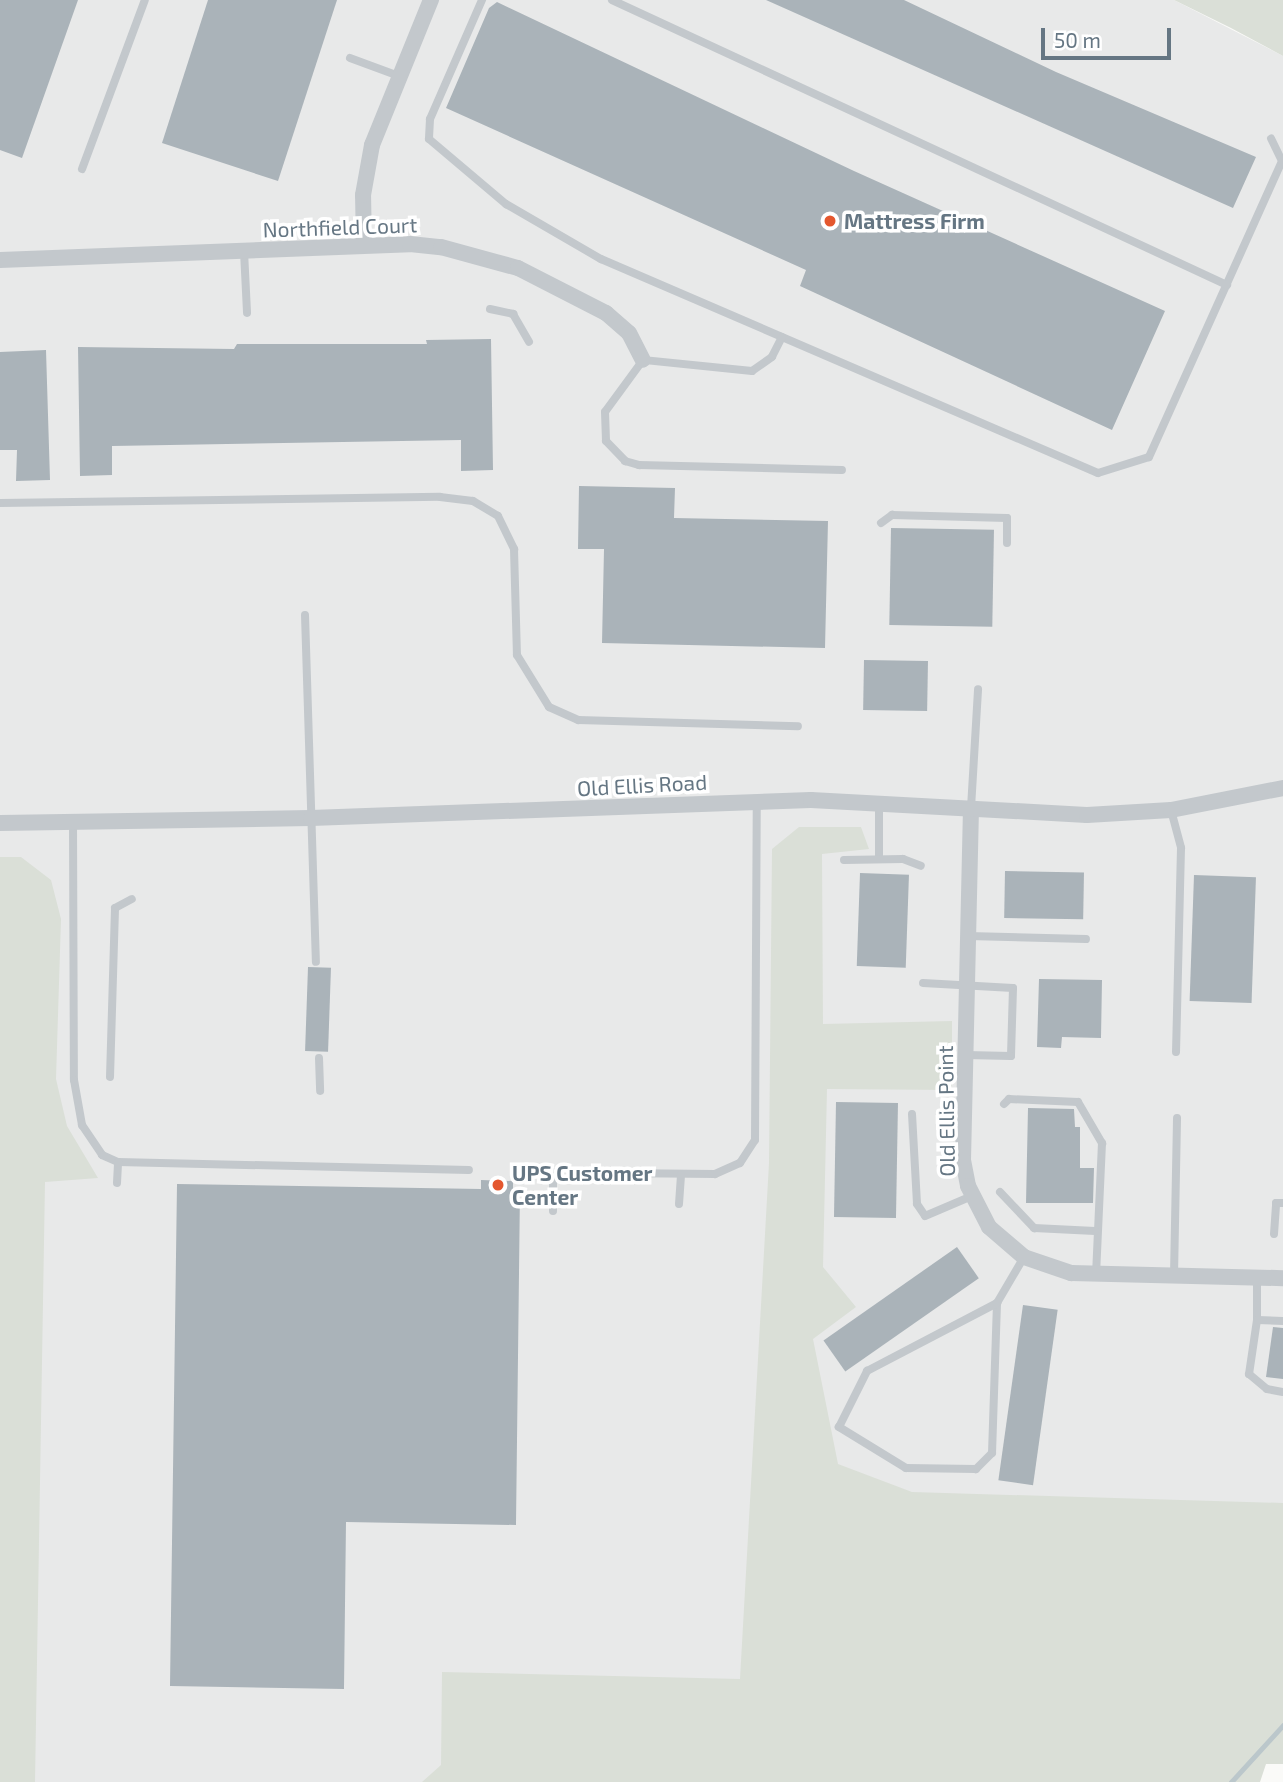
<!DOCTYPE html>
<style>
body{margin:0}
#map{position:relative;width:1283px;height:1782px;overflow:hidden;background:#fafaf8;font-family:"Exo 2",sans-serif}
div>[style]{position:absolute}
[style*='--x']{left:calc(var(--x)*1px);top:calc(var(--y)*1px);width:calc(var(--w)*1px);rotate:calc(var(--a)*1deg)}
.built>*{inset:0;background:#e8e9e9}
.green>*{inset:0;background:#dadfd7}
.stream>*{height:5px;margin:-2.5px;padding:0 2.5px;transform-origin:2.5px;border-radius:2.5px;background:#bbc7cb}
.building>*{inset:0;background:#aab3b9;transform-origin:0 0}
.lane>*{height:8px;margin:-4px;padding:0 4px;transform-origin:4px;border-radius:4px;background:#c3c8cc}
.street>*{height:16px;margin:-8px;padding:0 8px;transform-origin:8px;border-radius:8px;background:#c3c8cc}
.dots>*{width:19px;height:19px;translate:-50% -50%;box-sizing:border-box;border:4px solid #fff;border-radius:50%}
span{translate:-50% -50%;white-space:nowrap;text-align:center;line-height:1.15;-webkit-text-stroke:7px #fff;paint-order:stroke}
.poi-label{font-size:21px;color:#657683;font-weight:700}
.left{translate:0 -50%;text-align:left}
.street-label{font-size:21px;color:#657683}
.scale{position:absolute;left:1041px;top:28px;width:130px;height:32px;box-sizing:border-box;border:4px solid #657683;border-top:0;padding-left:9px;font-size:21px;line-height:24px;white-space:nowrap;color:#657683;-webkit-text-stroke:5px #fff;paint-order:stroke}
</style>
<div id="map">
<div class="built">
<i style="clip-path:polygon(0 0,1174px 0,1283px 56px,1283px 1727px,1154px 1782px,0 1782px)"></i>
</div>
<div class="green">
<i style="clip-path:polygon(1174px 0,1283px 0,1283px 56px,1231px 28px)"></i>
<i style="clip-path:polygon(799px 827px,861px 827px,869px 849px,822px 854px,823px 1024px,952px 1021px,952px 1090px,827px 1089px,823px 1267px,856px 1307px,813px 1339px,838px 1464px,912px 1492px,1283px 1503px,1283px 1764px,1266px 1764px,1260px 1782px,422px 1782px,441px 1765px,442px 1672px,740px 1679px,769px 1163px,772px 849px)"></i>
<i style="clip-path:polygon(0 857px,21px 857px,51px 880px,61px 919px,56px 1079px,67px 1126px,98px 1178px,45px 1182px,35px 1782px,0 1782px)"></i>
</div>
<div class="stream">
<i style="--x:1231;--y:1782;--w:77;--a:-47.6"></i>
</div>
<div class="building">
<i style="clip-path:polygon(0 0,78px 0,22px 158px,0 150px)"></i>
<i style="clip-path:polygon(208px 0,337px 0,278px 181px,162px 143px)"></i>
<i style="clip-path:polygon(766px 0,904px 0,1056px 72px,1256px 157px,1233px 208px)"></i>
<i style="clip-path:polygon(497px 2px,854px 171px,1165px 311px,1112px 430px,800px 286px,806px 270px,446px 108px,489px 8px)"></i>
<i style="clip-path:polygon(491px 339px,493px 470px,461px 471px,461px 440px,112px 446px,112px 475px,80px 476px,78px 347px,234px 349px,237px 344px,427px 344px,426px 340px)"></i>
<i style="clip-path:polygon(46px 350px,50px 480px,16px 481px,17px 450px,0 450px,0 352px)"></i>
<i style="clip-path:polygon(579px 486px,675px 488px,674px 518px,828px 521px,825px 648px,602px 643px,604px 549px,578px 549px)"></i>
<i style="left:891px;top:528px;width:103px;height:97px;rotate:1deg"></i>
<i style="left:864px;top:660px;width:64px;height:50px;rotate:1deg"></i>
<i style="left:1005px;top:871px;width:79px;height:47px;rotate:1deg"></i>
<i style="left:860px;top:873px;width:49px;height:93px;rotate:2deg"></i>
<i style="left:1194px;top:875px;width:62px;height:126px;rotate:2deg"></i>
<i style="left:308px;top:967px;width:23px;height:84px;rotate:2deg"></i>
<i style="clip-path:polygon(1039px 979px,1102px 980px,1101px 1038px,1062px 1037px,1061px 1048px,1037px 1047px)"></i>
<i style="left:836px;top:1102px;width:62px;height:115px;rotate:1deg"></i>
<i style="clip-path:polygon(1028px 1108px,1074px 1109px,1075px 1127px,1080px 1127px,1080px 1168px,1094px 1168px,1093px 1203px,1026px 1203px)"></i>
<i style="clip-path:polygon(481px 1180px,513px 1181px,513px 1189px,520px 1189px,516px 1525px,346px 1522px,344px 1689px,170px 1686px,177px 1184px,481px 1189px)"></i>
<i style="left:957px;top:1247px;width:38px;height:163px;rotate:55deg"></i>
<i style="left:1023px;top:1305px;width:35px;height:177px;rotate:8deg"></i>
<i style="clip-path:polygon(1273px 1327px,1283px 1328px,1283px 1379px,1266px 1377px)"></i>
</div>
<div class="lane">
<i style="--x:482;--y:0;--w:130;--a:113.6"></i>
<i style="--x:430;--y:119;--w:20;--a:93"></i>
<i style="--x:429;--y:139;--w:101;--a:40.2"></i>
<i style="--x:506;--y:204;--w:110;--a:30.1"></i>
<i style="--x:601;--y:259;--w:541;--a:23.3"></i>
<i style="--x:1098;--y:473;--w:53;--a:-17.4"></i>
<i style="--x:1149;--y:457;--w:325;--a:-65.8"></i>
<i style="--x:1282;--y:161;--w:25;--a:-116"></i>
<i style="--x:612;--y:0;--w:678;--a:24.86"></i>
<i style="--x:350;--y:58;--w:52;--a:20.2"></i>
<i style="--x:82;--y:169;--w:180;--a:-69.6"></i>
<i style="--x:244;--y:251;--w:62;--a:87.2"></i>
<i style="--x:490;--y:309;--w:24;--a:12"></i>
<i style="--x:513;--y:314;--w:32;--a:60"></i>
<i style="--x:782;--y:337;--w:22;--a:117"></i>
<i style="--x:772;--y:357;--w:24;--a:145"></i>
<i style="--x:752;--y:371;--w:110;--a:-174.2"></i>
<i style="--x:643;--y:360;--w:64;--a:126.2"></i>
<i style="--x:605;--y:412;--w:29;--a:88"></i>
<i style="--x:606;--y:441;--w:28;--a:46"></i>
<i style="--x:625;--y:461;--w:15;--a:16"></i>
<i style="--x:639;--y:465;--w:203;--a:1.4"></i>
<i style="--x:0;--y:503;--w:440;--a:-0.8"></i>
<i style="--x:440;--y:497;--w:33;--a:7"></i>
<i style="--x:473;--y:501;--w:29;--a:31"></i>
<i style="--x:498;--y:516;--w:37;--a:64"></i>
<i style="--x:514;--y:549;--w:106;--a:88.4"></i>
<i style="--x:517;--y:655;--w:61;--a:58.4"></i>
<i style="--x:549;--y:707;--w:32;--a:24"></i>
<i style="--x:578;--y:720;--w:220;--a:1.6"></i>
<i style="--x:881;--y:523;--w:14;--a:-36"></i>
<i style="--x:892;--y:515;--w:115;--a:1.5"></i>
<i style="--x:1007;--y:518;--w:25;--a:90"></i>
<i style="--x:305;--y:615;--w:347;--a:88.2"></i>
<i style="--x:879;--y:803;--w:56;--a:90"></i>
<i style="--x:971;--y:808;--w:119;--a:-86.6"></i>
<i style="--x:1171;--y:810;--w:39;--a:75"></i>
<i style="--x:1181;--y:848;--w:204;--a:91.4"></i>
<i style="--x:73;--y:823;--w:257;--a:89.8"></i>
<i style="--x:74;--y:1080;--w:46;--a:79.9"></i>
<i style="--x:82;--y:1125;--w:36;--a:56"></i>
<i style="--x:102;--y:1155;--w:17;--a:24"></i>
<i style="--x:118;--y:1162;--w:351;--a:1.3"></i>
<i style="--x:844;--y:860;--w:59;--a:-1"></i>
<i style="--x:903;--y:859;--w:19;--a:21"></i>
<i style="--x:968;--y:936;--w:118;--a:1.5"></i>
<i style="--x:923;--y:983;--w:90;--a:3.2"></i>
<i style="--x:1013;--y:988;--w:68;--a:91.7"></i>
<i style="--x:1011;--y:1056;--w:45;--a:-178.7"></i>
<i style="--x:319;--y:1058;--w:33;--a:88"></i>
<i style="--x:110;--y:1077;--w:169;--a:-88.3"></i>
<i style="--x:115;--y:908;--w:19;--a:-28"></i>
<i style="--x:1004;--y:1104;--w:7;--a:-45"></i>
<i style="--x:1009;--y:1099;--w:69;--a:2.5"></i>
<i style="--x:1078;--y:1102;--w:48;--a:59.7"></i>
<i style="--x:1102;--y:1143;--w:131;--a:92.6"></i>
<i style="--x:912;--y:1114;--w:90;--a:86.8"></i>
<i style="--x:917;--y:1204;--w:14;--a:56"></i>
<i style="--x:925;--y:1216;--w:51;--a:-23.1"></i>
<i style="--x:614;--y:1173;--w:101;--a:0.6"></i>
<i style="--x:715;--y:1174;--w:27;--a:-24"></i>
<i style="--x:740;--y:1163;--w:27;--a:-57"></i>
<i style="--x:755;--y:1140;--w:340;--a:-89.7"></i>
<i style="--x:117;--y:1183;--w:21;--a:-87"></i>
<i style="--x:1000;--y:1192;--w:50;--a:46.6"></i>
<i style="--x:1034;--y:1228;--w:61;--a:2.8"></i>
<i style="--x:679;--y:1204;--w:29;--a:-86"></i>
<i style="--x:553;--y:1211;--w:39;--a:-90"></i>
<i style="--x:1274;--y:1234;--w:31;--a:-86"></i>
<i style="--x:1276;--y:1203;--w:7;--a:0"></i>
<i style="--x:1174;--y:1276;--w:158;--a:-88.9"></i>
<i style="--x:1257;--y:1278;--w:42;--a:90"></i>
<i style="--x:1257;--y:1320;--w:26;--a:2"></i>
<i style="--x:997;--y:1303;--w:150;--a:91.9"></i>
<i style="--x:992;--y:1453;--w:23;--a:135"></i>
<i style="--x:976;--y:1469;--w:70;--a:-179.2"></i>
<i style="--x:906;--y:1468;--w:79;--a:-148.5"></i>
<i style="--x:839;--y:1427;--w:63;--a:-63.4"></i>
<i style="--x:867;--y:1371;--w:147;--a:-27.6"></i>
<i style="--x:997;--y:1303;--w:53;--a:-59.6"></i>
<i style="--x:1257;--y:1320;--w:55;--a:98.4"></i>
<i style="--x:1249;--y:1374;--w:23;--a:40"></i>
<i style="--x:1267;--y:1389;--w:16;--a:11"></i>
</div>
<div class="street">
<i style="--x:364;--y:245;--w:50;--a:-91.1"></i>
<i style="--x:363;--y:195;--w:51;--a:-79.8"></i>
<i style="--x:372;--y:145;--w:157;--a:-67.9"></i>
<i style="--x:0;--y:260;--w:410;--a:-2.2"></i>
<i style="--x:410;--y:244;--w:31;--a:6"></i>
<i style="--x:441;--y:247;--w:80;--a:15.3"></i>
<i style="--x:518;--y:268;--w:99;--a:27.1"></i>
<i style="--x:606;--y:313;--w:30;--a:41"></i>
<i style="--x:629;--y:333;--w:30;--a:63"></i>
<i style="--x:971;--y:808;--w:352;--a:91.3"></i>
<i style="--x:963;--y:1160;--w:26;--a:79"></i>
<i style="--x:968;--y:1186;--w:46;--a:62.9"></i>
<i style="--x:989;--y:1227;--w:46;--a:40.6"></i>
<i style="--x:1024;--y:1257;--w:50;--a:18.8"></i>
<i style="--x:1071;--y:1273;--w:212;--a:1.4"></i>
<i style="--x:0;--y:823;--w:311;--a:-0.9"></i>
<i style="--x:311;--y:818;--w:500;--a:-2.06"></i>
<i style="--x:811;--y:800;--w:276;--a:3.1"></i>
<i style="--x:1087;--y:815;--w:84;--a:-3.4"></i>
<i style="--x:1171;--y:810;--w:114;--a:-11.1"></i>
</div>
<div class="dots">
<i style="left:830px;top:221px;background:#e4572e"></i>
<i style="left:498px;top:1185px;background:#e4572e"></i>
</div>
<div class="poi-label">
<span class="left" style="left:844px;top:221px">Mattress Firm</span>
<span class="left" style="left:512px;top:1185px">UPS Customer<br>Center</span>
</div>
<div class="street-label">
<span style="left:340px;top:227px;rotate:-2deg">Northfield Court</span>
<span style="left:642px;top:785px;rotate:-3deg">Old Ellis Road</span>
<span style="left:946px;top:1111px;rotate:-91deg">Old Ellis Point</span>
</div>
<div class="scale">50 m</div>
</div>
